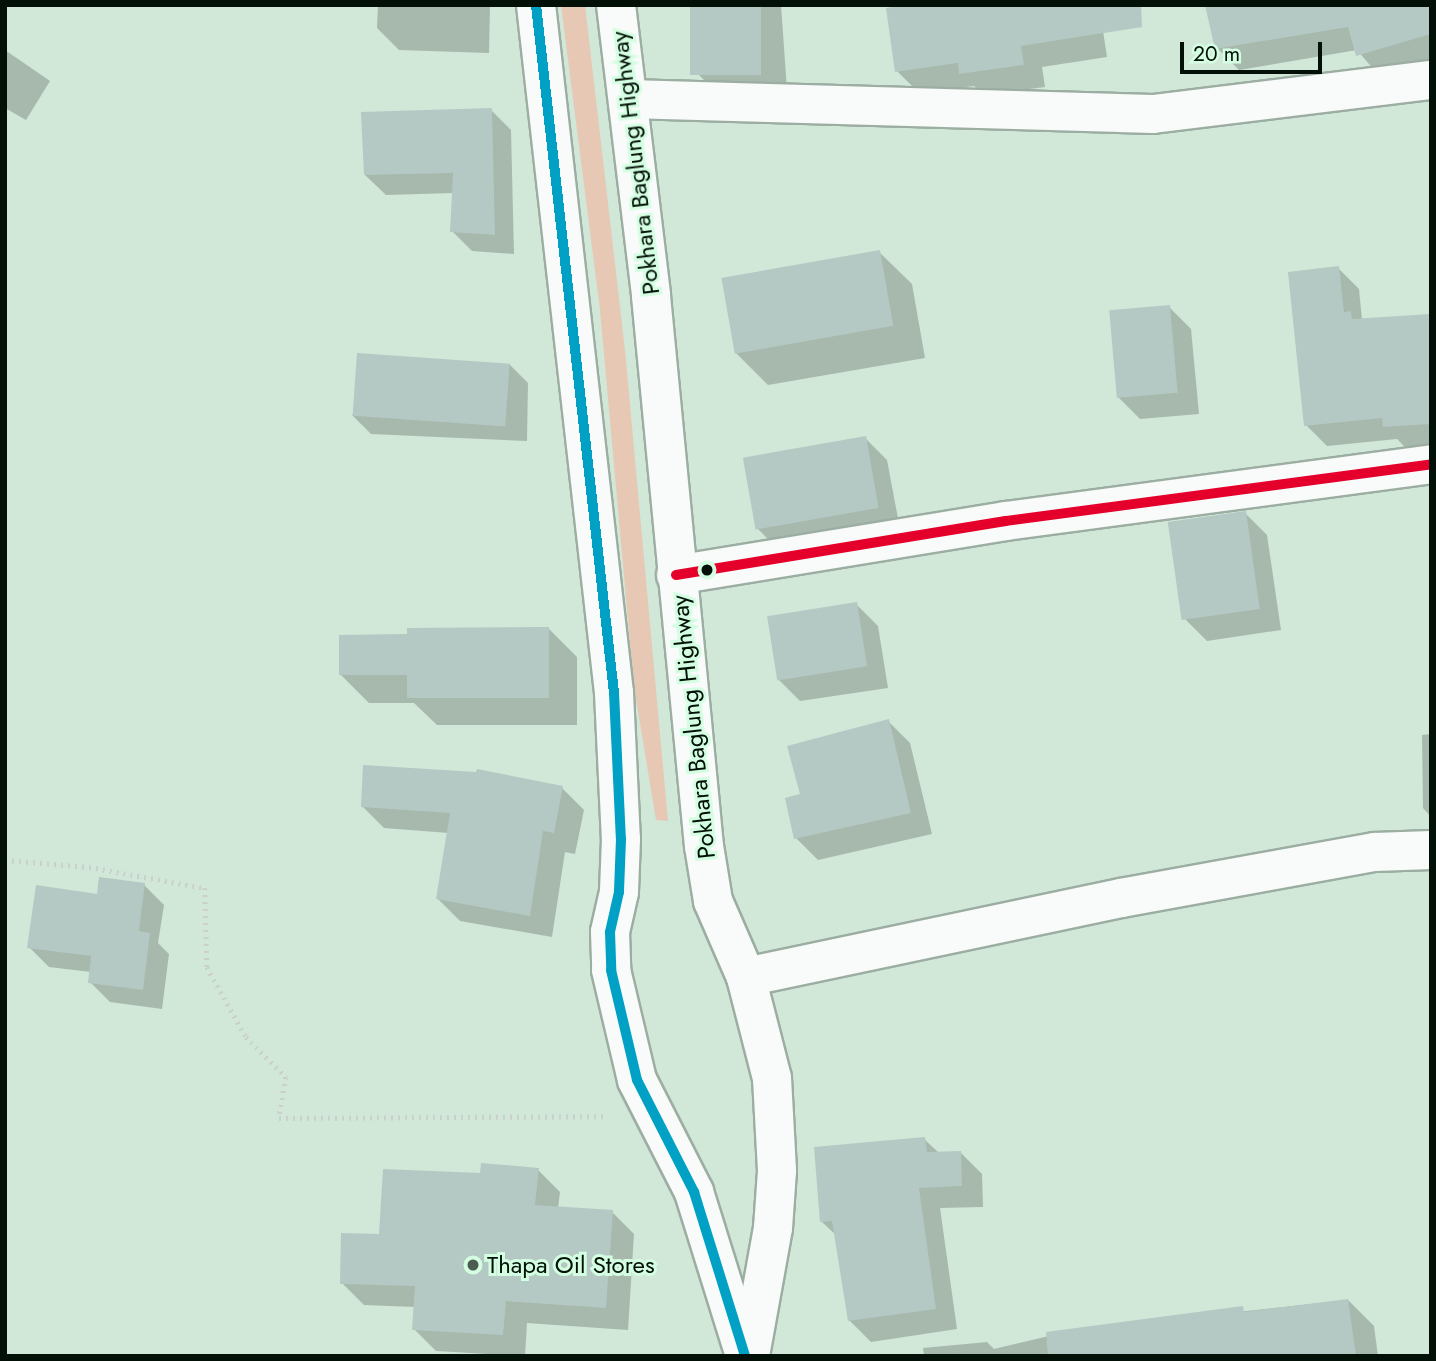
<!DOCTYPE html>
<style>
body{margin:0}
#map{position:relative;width:1436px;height:1361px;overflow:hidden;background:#d1e7d8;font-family:Jost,sans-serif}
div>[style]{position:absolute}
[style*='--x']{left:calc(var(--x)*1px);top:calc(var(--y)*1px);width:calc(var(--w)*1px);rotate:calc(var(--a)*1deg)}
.green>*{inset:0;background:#e7c8b5}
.shadow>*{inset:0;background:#0003}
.building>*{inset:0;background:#b4c8c4;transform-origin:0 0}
.path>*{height:4.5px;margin-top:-2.25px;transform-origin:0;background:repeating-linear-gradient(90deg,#cad0cc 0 2px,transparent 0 7px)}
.roads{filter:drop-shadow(2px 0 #9cada2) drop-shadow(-2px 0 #9cada2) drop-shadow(0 2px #9cada2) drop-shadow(0 -2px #9cada2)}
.minor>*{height:38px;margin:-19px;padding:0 19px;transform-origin:19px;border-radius:19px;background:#f8fbf9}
.trunk>*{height:38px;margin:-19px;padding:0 19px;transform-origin:19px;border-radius:19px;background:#f8fbf9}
.bus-1>*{height:10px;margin:-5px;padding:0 5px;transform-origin:5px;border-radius:5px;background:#00a1c4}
.bus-2>*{height:10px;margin:-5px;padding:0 5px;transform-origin:5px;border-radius:5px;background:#e4002b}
.dots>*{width:19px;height:19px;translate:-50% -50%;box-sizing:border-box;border:4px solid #d4fee2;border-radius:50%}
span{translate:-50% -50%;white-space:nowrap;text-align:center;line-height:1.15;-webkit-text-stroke:6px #d4fee2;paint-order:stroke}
.street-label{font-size:24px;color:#031007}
.poi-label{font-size:24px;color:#031007}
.left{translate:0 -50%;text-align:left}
.frame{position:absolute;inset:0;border:7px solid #031007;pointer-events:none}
.scale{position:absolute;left:1180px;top:42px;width:142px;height:32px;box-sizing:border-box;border:4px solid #031007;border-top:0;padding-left:9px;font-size:21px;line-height:24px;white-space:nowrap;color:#031007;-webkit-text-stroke:5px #d4fee2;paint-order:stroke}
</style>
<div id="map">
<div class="green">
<i style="clip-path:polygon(561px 5px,585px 5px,625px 350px,668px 821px,656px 820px,634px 687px,600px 310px)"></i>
</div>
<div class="shadow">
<i style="clip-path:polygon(378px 5px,490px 5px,489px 53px,399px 50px,377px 28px)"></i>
<i style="clip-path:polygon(692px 5px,781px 5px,787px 90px,720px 96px,698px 74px)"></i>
<i style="clip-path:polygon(1099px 5px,1107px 57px,1042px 67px,1045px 87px,983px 95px,974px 86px,919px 93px,897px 71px)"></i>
<i style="clip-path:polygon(1431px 5px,1431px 62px,1380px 77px,1357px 50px,1239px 70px,1217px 48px)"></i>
<i style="clip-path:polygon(5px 50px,50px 81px,26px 120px,5px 108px)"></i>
<i style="clip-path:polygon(491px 110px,511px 130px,514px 254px,472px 251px,452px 231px,454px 193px,386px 195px,365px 175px)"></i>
<i style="clip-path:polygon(879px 252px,912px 284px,925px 358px,768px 385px,736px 353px)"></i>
<i style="clip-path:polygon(1338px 268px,1359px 289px,1362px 320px,1431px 316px,1431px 445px,1405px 447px,1397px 439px,1327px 446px,1306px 425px)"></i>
<i style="clip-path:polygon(1169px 307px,1191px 329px,1199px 414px,1140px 419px,1118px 397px)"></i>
<i style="clip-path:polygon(509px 364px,528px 383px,527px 441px,371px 434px,352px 415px)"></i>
<i style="clip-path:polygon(865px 438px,887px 460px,900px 529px,780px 551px,758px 529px)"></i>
<i style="clip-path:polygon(1245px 513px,1267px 535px,1281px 630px,1207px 641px,1185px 619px)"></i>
<i style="clip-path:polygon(856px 604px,878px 626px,888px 688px,800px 701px,778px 679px)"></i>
<i style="clip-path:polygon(549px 629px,577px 657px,577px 725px,437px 725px,414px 703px,369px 703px,341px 675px)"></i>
<i style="clip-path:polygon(888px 721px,910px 743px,932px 834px,818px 860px,796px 838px,802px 795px)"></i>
<i style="clip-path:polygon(1431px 734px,1431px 817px,1423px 808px,1422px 735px)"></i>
<i style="clip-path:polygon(562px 788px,584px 810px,575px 854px,565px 852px,552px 937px,460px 921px,438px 899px,449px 833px,384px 828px,362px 806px)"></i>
<i style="clip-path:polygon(144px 885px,164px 905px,158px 943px,169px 954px,162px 1009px,110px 1002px,90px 982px,91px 972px,49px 967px,29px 947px,98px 896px)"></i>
<i style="clip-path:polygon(924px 1139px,939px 1153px,961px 1153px,982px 1174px,983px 1207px,940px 1208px,957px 1329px,871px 1342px,849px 1320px,836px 1235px,822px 1222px)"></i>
<i style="clip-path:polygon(538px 1170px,560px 1192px,558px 1209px,612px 1212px,634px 1234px,628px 1330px,527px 1323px,525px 1356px,436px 1351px,414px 1329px,415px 1307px,364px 1305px,342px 1283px,381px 1235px,482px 1174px)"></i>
<i style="clip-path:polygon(1348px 1300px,1374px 1326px,1378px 1356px,924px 1356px,923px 1348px,987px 1342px,994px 1349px,1079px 1329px)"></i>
</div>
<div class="building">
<i style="left:690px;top:5px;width:71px;height:70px"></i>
<i style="clip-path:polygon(907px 5px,1141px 5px,1142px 27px,1021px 46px,1024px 65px,959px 74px,958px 63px,895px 72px,886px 8px)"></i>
<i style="clip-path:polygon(1205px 5px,1431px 5px,1431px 34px,1356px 56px,1348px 27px,1215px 49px)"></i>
<i style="clip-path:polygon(492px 108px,495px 235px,450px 232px,453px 173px,364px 175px,361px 112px)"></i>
<i style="left:880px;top:250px;width:77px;height:161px;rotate:80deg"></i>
<i style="clip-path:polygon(1339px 266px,1344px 312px,1351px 311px,1352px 319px,1431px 314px,1431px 424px,1383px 427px,1382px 418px,1304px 426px,1288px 272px)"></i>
<i style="left:1170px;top:305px;width:88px;height:61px;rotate:85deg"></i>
<i style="left:357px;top:353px;width:153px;height:63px;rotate:4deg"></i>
<i style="left:866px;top:436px;width:73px;height:125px;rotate:80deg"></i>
<i style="left:1246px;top:511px;width:99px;height:79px;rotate:82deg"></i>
<i style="left:857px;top:602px;width:65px;height:91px;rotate:81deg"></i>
<i style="clip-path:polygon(549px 627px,549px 698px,407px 698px,407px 675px,339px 675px,339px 635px,407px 634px,407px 628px)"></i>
<i style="clip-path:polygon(889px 719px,911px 813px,794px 839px,785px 798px,800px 794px,787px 746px)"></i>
<i style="clip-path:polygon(363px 765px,476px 772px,477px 769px,563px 786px,554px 833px,543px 831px,530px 916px,436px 899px,450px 813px,361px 807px)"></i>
<i style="clip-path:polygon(99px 877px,145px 883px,139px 931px,150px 933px,143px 990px,88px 983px,91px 956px,27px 948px,36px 885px,97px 894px)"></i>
<i style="clip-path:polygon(925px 1137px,927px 1152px,961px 1151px,962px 1186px,919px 1188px,936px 1309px,848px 1321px,832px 1221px,820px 1222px,814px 1147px)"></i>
<i style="clip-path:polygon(481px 1163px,539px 1168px,535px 1205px,613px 1210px,606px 1308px,506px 1301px,503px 1335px,412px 1330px,415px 1286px,340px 1284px,341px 1233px,379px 1234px,383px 1169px,480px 1173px)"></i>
<i style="clip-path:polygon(1348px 1299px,1356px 1356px,1048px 1356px,1046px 1332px,1243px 1306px,1244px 1312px)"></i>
</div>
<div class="path">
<i style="--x:5;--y:860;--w:84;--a:4.8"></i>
<i style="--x:89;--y:867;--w:118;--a:10.3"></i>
<i style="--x:205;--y:888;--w:79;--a:88.5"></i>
<i style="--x:207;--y:967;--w:80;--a:60.9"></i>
<i style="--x:246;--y:1037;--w:57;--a:45"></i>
<i style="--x:286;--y:1077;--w:42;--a:99.7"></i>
<i style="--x:279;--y:1118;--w:329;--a:-0.3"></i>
</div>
<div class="roads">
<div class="minor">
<i style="--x:628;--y:99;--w:525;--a:1.64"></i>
<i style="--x:1153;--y:114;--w:280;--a:-7"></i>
<i style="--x:676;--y:575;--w:334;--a:-9.3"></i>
<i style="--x:1006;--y:521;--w:429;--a:-7.6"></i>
<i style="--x:746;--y:977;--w:383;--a:-11.9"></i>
<i style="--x:1121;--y:898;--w:258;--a:-10.3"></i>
<i style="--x:1375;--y:852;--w:56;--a:-2"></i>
</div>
<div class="trunk">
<i style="--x:536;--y:5;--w:692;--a:83.53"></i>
<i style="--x:614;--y:693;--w:146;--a:87.3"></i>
<i style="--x:621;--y:839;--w:53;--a:92.2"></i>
<i style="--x:619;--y:892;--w:41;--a:102.7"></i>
<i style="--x:610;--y:932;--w:38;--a:88"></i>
<i style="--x:611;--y:970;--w:113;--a:76.7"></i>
<i style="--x:637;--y:1080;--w:126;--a:63"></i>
<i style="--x:694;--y:1192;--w:172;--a:72.7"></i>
<i style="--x:616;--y:5;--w:293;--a:83.1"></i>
<i style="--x:651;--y:296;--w:553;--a:84.5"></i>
<i style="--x:704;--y:846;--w:56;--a:80.7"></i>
<i style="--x:713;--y:901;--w:83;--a:66.5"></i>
<i style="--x:746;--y:977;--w:104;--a:75.6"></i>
<i style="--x:772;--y:1078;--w:93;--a:86.9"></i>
<i style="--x:777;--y:1171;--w:57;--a:94"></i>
<i style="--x:773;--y:1228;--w:130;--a:100.2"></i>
</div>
</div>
<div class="bus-1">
<i style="--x:536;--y:5;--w:692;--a:83.53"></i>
<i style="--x:614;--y:693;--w:146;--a:87.3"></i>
<i style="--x:621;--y:839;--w:53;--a:92.2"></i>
<i style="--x:619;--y:892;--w:41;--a:102.7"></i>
<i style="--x:610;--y:932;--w:38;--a:88"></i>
<i style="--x:611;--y:970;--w:113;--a:76.7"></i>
<i style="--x:637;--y:1080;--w:126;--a:63"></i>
<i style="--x:694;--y:1192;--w:172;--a:72.7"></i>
</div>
<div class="bus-2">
<i style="--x:676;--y:575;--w:334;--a:-9.3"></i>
<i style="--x:1006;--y:521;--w:429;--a:-7.6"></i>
</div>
<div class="dots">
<i style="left:707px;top:570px;background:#031007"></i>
<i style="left:473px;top:1265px;background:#4b5b50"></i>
</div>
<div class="street-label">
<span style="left:635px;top:163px;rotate:-97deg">Pokhara Baglung Highway</span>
<span style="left:693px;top:727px;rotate:-96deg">Pokhara Baglung Highway</span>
</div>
<div class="poi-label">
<span class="left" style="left:487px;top:1265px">Thapa Oil Stores</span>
</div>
<div class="frame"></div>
<div class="scale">20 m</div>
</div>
